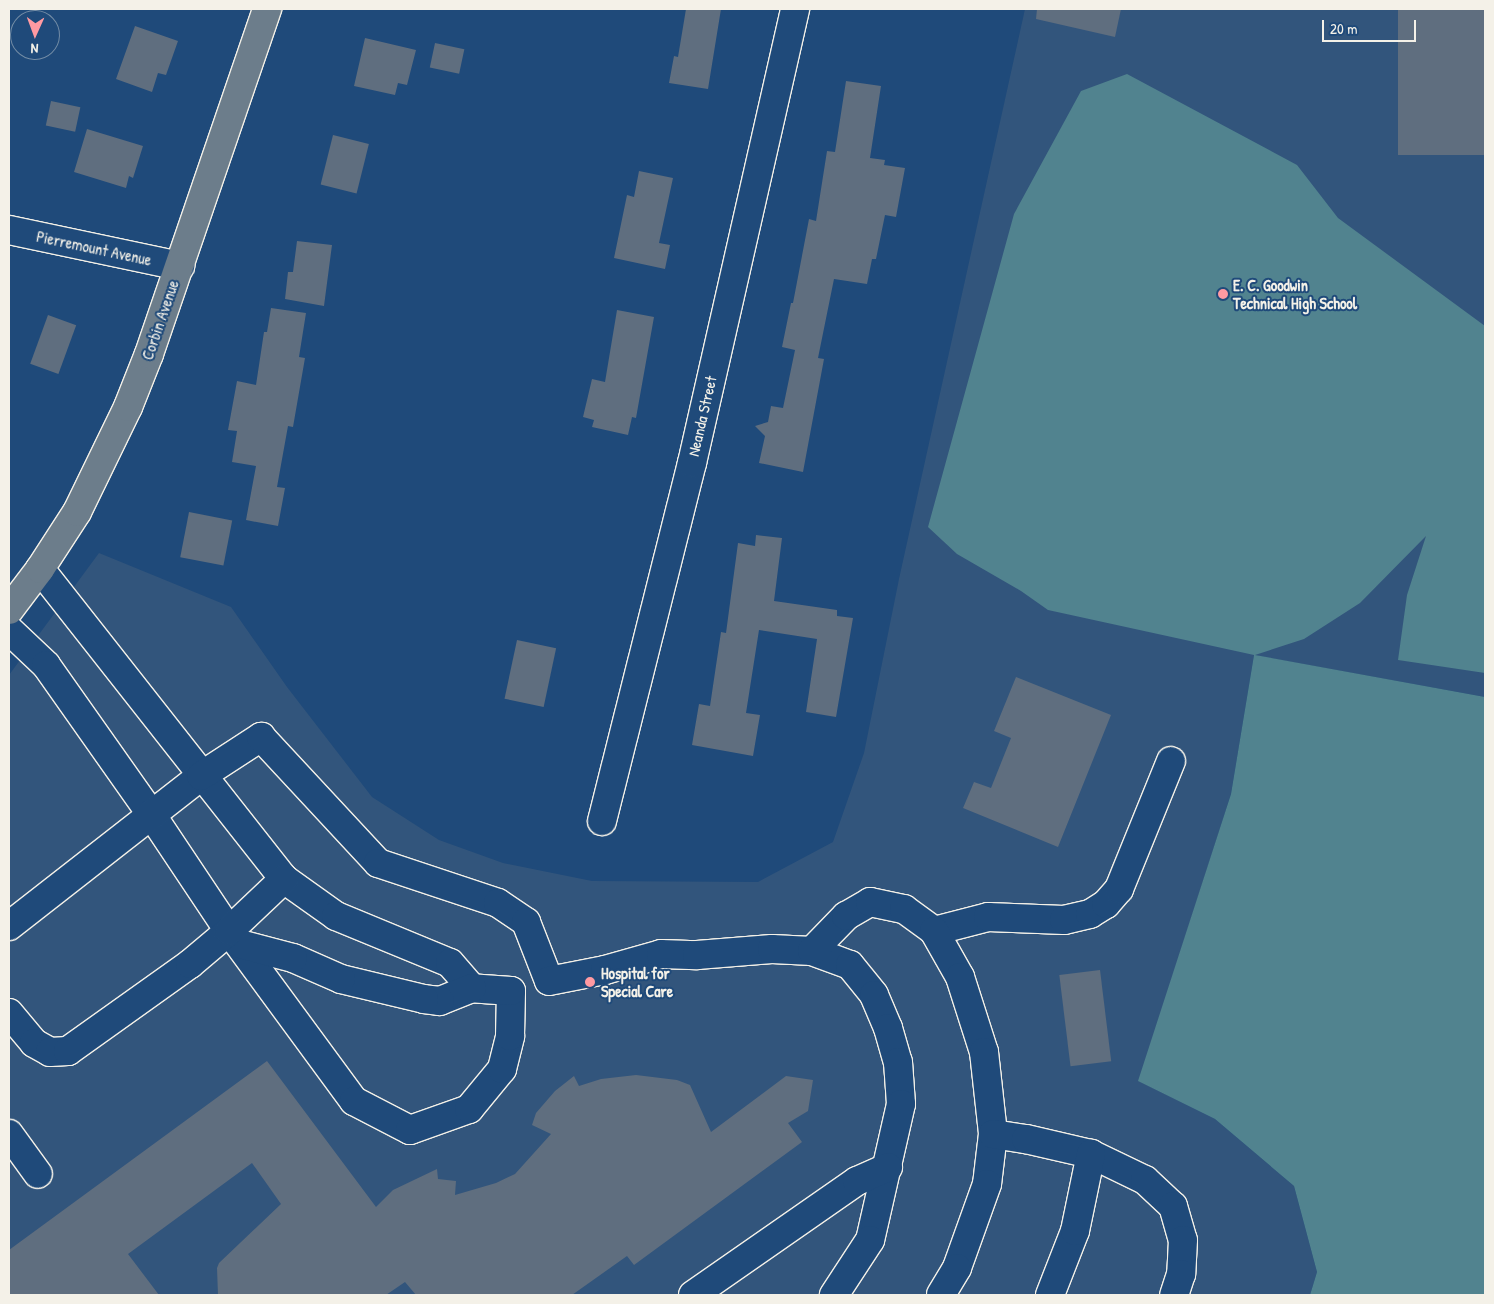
<!DOCTYPE html>
<style>
body{margin:0}
#map{position:relative;width:1494px;height:1304px;overflow:hidden;background:#1f4a7a;font-family:"Patrick Hand",sans-serif}
div>[style]{position:absolute}
[style*='--x']{left:calc(var(--x)*1px);top:calc(var(--y)*1px);width:calc(var(--w)*1px);rotate:calc(var(--a)*1deg)}
.built>*{inset:0;background:#32557c}
.green>*{inset:0;background:#51838f}
.building>*{inset:0;background:#5f6e7f;transform-origin:0 0}
.roads{filter:drop-shadow(1px 0 #f4f1e8) drop-shadow(-1px 0 #f4f1e8) drop-shadow(0 1px #f4f1e8) drop-shadow(0 -1px #f4f1e8)}
.minor>*{height:28px;margin:-14px;padding:0 14px;transform-origin:14px;border-radius:14px;background:#1f4a7a}
.major>*{height:28px;margin:-14px;padding:0 14px;transform-origin:14px;border-radius:14px;background:#6c7d8b}
.dots>*{width:14px;height:14px;translate:-50% -50%;box-sizing:border-box;border:2px solid #1f4a7a;border-radius:50%}
span{translate:-50% -50%;white-space:nowrap;text-align:center;line-height:1.15;-webkit-text-stroke:4px #1f4a7a;paint-order:stroke}
.street-label{font-size:16px;color:#f4f1e8}
.poi-label{font-size:16px;color:#f4f1e8;font-weight:700}
.left{translate:0 -50%;text-align:left}
.frame{position:absolute;inset:0;border:10px solid #f4f1e8;pointer-events:none}
.north{position:absolute;left:10px;top:10px;width:50px;height:50px;box-sizing:border-box;background:#1f4a7a;border:1px solid #748da6;border-radius:50%;rotate:182deg;font-size:14px;font-weight:700;line-height:20px;text-align:center;color:#f4f1e8}
.north::after{content:'';display:block;margin:auto;width:18px;height:22px;background:#ff9aa2;clip-path:polygon(50% 0,100% 100%,50% 72%,0 100%)}
.scale{position:absolute;left:1322px;top:20px;width:94px;height:22px;box-sizing:border-box;border:2px solid #f4f1e8;border-top:0;padding-left:6px;font-size:15px;line-height:18px;white-space:nowrap;color:#f4f1e8;-webkit-text-stroke:4px #1f4a7a;paint-order:stroke}
</style>
<div id="map">
<div class="built">
<i style="clip-path:polygon(1025px 9px,1485px 9px,1485px 697px,1254px 655px,1231px 794px,1139px 1081px,1215px 1119px,1294px 1186px,1317px 1272px,1310px 1295px,9px 1295px,9px 675px,99px 553px,231px 607px,287px 687px,372px 797px,439px 840px,503px 863px,592px 881px,758px 882px,833px 842px,864px 753px,899px 579px)"></i>
</div>
<div class="green">
<i style="clip-path:polygon(1127px 74px,1297px 165px,1338px 218px,1485px 326px,1485px 673px,1398px 660px,1407px 595px,1426px 536px,1360px 603px,1304px 639px,1255px 655px,1485px 697px,1485px 1295px,1310px 1295px,1317px 1272px,1294px 1186px,1215px 1119px,1138px 1081px,1231px 794px,1254px 655px,1048px 610px,1021px 591px,957px 554px,928px 527px,1014px 214px,1081px 91px)"></i>
</div>
<div class="building">
<i style="clip-path:polygon(686px 9px,721px 9px,708px 89px,669px 83px,674px 56px,678px 57px)"></i>
<i style="clip-path:polygon(1037px 9px,1121px 9px,1115px 37px,1036px 19px)"></i>
<i style="left:1398px;top:9px;width:87px;height:146px"></i>
<i style="clip-path:polygon(135px 26px,178px 41px,166px 75px,158px 73px,152px 92px,116px 79px)"></i>
<i style="clip-path:polygon(365px 38px,416px 50px,407px 85px,398px 83px,395px 95px,354px 86px)"></i>
<i style="left:435px;top:43px;width:30px;height:25px;rotate:12deg"></i>
<i style="clip-path:polygon(846px 81px,881px 86px,870px 158px,885px 160px,884px 165px,905px 168px,896px 217px,885px 215px,876px 259px,872px 259px,867px 284px,834px 279px,818px 358px,824px 359px,803px 472px,759px 463px,765px 436px,755px 426px,768px 422px,771px 406px,783px 408px,795px 350px,782px 347px,791px 303px,793px 303px,809px 219px,816px 221px,827px 151px,835px 152px)"></i>
<i style="left:51px;top:101px;width:30px;height:25px;rotate:12deg"></i>
<i style="clip-path:polygon(87px 129px,143px 146px,133px 178px,129px 176px,126px 188px,74px 172px)"></i>
<i style="left:333px;top:135px;width:37px;height:51px;rotate:14deg"></i>
<i style="clip-path:polygon(639px 171px,673px 178px,659px 243px,670px 245px,665px 269px,614px 258px,627px 195px,634px 197px)"></i>
<i style="clip-path:polygon(297px 241px,332px 245px,324px 306px,285px 299px,288px 272px,293px 272px)"></i>
<i style="clip-path:polygon(271px 308px,306px 313px,299px 357px,305px 358px,293px 427px,288px 426px,277px 487px,285px 488px,278px 526px,246px 520px,256px 466px,232px 462px,237px 431px,228px 430px,237px 381px,256px 385px,264px 332px,267px 332px)"></i>
<i style="clip-path:polygon(617px 310px,654px 317px,636px 418px,632px 417px,628px 435px,592px 427px,594px 420px,583px 417px,592px 379px,605px 382px)"></i>
<i style="left:48px;top:315px;width:30px;height:52px;rotate:20deg"></i>
<i style="left:189px;top:512px;width:44px;height:46px;rotate:11deg"></i>
<i style="clip-path:polygon(756px 535px,782px 538px,774px 601px,837px 610px,837px 616px,853px 618px,836px 717px,806px 712px,817px 639px,759px 630px,746px 713px,760px 715px,753px 756px,692px 745px,699px 704px,710px 706px,721px 632px,726px 633px,738px 543px,755px 546px)"></i>
<i style="left:517px;top:640px;width:40px;height:60px;rotate:12deg"></i>
<i style="clip-path:polygon(1016px 677px,1111px 715px,1058px 847px,963px 808px,974px 782px,991px 788px,1011px 738px,994px 731px)"></i>
<i style="left:1100px;top:970px;width:92px;height:41px;rotate:83deg"></i>
<i style="clip-path:polygon(267px 1061px,376px 1207px,393px 1190px,437px 1169px,438px 1179px,456px 1181px,455px 1195px,496px 1183px,515px 1174px,551px 1134px,532px 1125px,536px 1113px,555px 1091px,574px 1076px,579px 1086px,601px 1079px,636px 1075px,677px 1080px,690px 1085px,711px 1132px,786px 1076px,813px 1080px,808px 1111px,788px 1123px,802px 1142px,634px 1265px,627px 1256px,572px 1295px,416px 1295px,405px 1282px,386px 1295px,218px 1295px,217px 1268px,219px 1263px,281px 1204px,252px 1163px,128px 1254px,159px 1295px,9px 1295px,9px 1250px)"></i>
</div>
<div class="roads">
<div class="minor">
<i style="--x:9;--y:230;--w:175;--a:11.9"></i>
<i style="--x:40;--y:569;--w:395;--a:51.8"></i>
<i style="--x:284;--y:879;--w:64;--a:35.4"></i>
<i style="--x:336;--y:916;--w:123;--a:22.4"></i>
<i style="--x:450;--y:963;--w:33;--a:49"></i>
<i style="--x:9;--y:630;--w:51;--a:43.4"></i>
<i style="--x:46;--y:665;--w:182;--a:54.8"></i>
<i style="--x:151;--y:814;--w:141;--a:56.3"></i>
<i style="--x:229;--y:931;--w:211;--a:53.7"></i>
<i style="--x:354;--y:1101;--w:63;--a:27.4"></i>
<i style="--x:410;--y:1130;--w:63;--a:-19.6"></i>
<i style="--x:469;--y:1109;--w:52;--a:-50.5"></i>
<i style="--x:502;--y:1069;--w:34;--a:-76"></i>
<i style="--x:510;--y:1036;--w:45;--a:-88.7"></i>
<i style="--x:511;--y:991;--w:39;--a:-176"></i>
<i style="--x:472;--y:988;--w:35;--a:158"></i>
<i style="--x:440;--y:1001;--w:16;--a:-173"></i>
<i style="--x:424;--y:999;--w:85;--a:-166.5"></i>
<i style="--x:341;--y:979;--w:52;--a:-156.4"></i>
<i style="--x:293;--y:958;--w:55;--a:-165.2"></i>
<i style="--x:602;--y:821;--w:369;--a:-75.9"></i>
<i style="--x:692;--y:463;--w:466;--a:-77.2"></i>
<i style="--x:9;--y:926;--w:244;--a:-38"></i>
<i style="--x:201;--y:776;--w:72;--a:-33"></i>
<i style="--x:261;--y:737;--w:172;--a:47.1"></i>
<i style="--x:378;--y:863;--w:126;--a:18.4"></i>
<i style="--x:498;--y:903;--w:34;--a:34"></i>
<i style="--x:526;--y:922;--w:63;--a:68.7"></i>
<i style="--x:549;--y:981;--w:57;--a:-11.1"></i>
<i style="--x:605;--y:970;--w:58;--a:-15.9"></i>
<i style="--x:661;--y:954;--w:36;--a:2"></i>
<i style="--x:697;--y:955;--w:75;--a:-4.6"></i>
<i style="--x:772;--y:949;--w:40;--a:2.9"></i>
<i style="--x:812;--y:951;--w:40;--a:20.2"></i>
<i style="--x:850;--y:965;--w:38;--a:51"></i>
<i style="--x:874;--y:995;--w:36;--a:67"></i>
<i style="--x:888;--y:1028;--w:35;--a:74"></i>
<i style="--x:898;--y:1062;--w:42;--a:85.9"></i>
<i style="--x:901;--y:1104;--w:139;--a:102.8"></i>
<i style="--x:870;--y:1240;--w:66;--a:123.2"></i>
<i style="--x:934;--y:931;--w:56;--a:-14.5"></i>
<i style="--x:988;--y:917;--w:76;--a:2.3"></i>
<i style="--x:1064;--y:920;--w:27;--a:-13"></i>
<i style="--x:1090;--y:914;--w:19;--a:-32"></i>
<i style="--x:1106;--y:904;--w:20;--a:-49"></i>
<i style="--x:1119;--y:889;--w:138;--a:-67.9"></i>
<i style="--x:812;--y:951;--w:49;--a:-45.8"></i>
<i style="--x:846;--y:916;--w:28;--a:-30"></i>
<i style="--x:870;--y:902;--w:35;--a:12"></i>
<i style="--x:904;--y:909;--w:37;--a:36"></i>
<i style="--x:934;--y:931;--w:53;--a:60.5"></i>
<i style="--x:960;--y:977;--w:79;--a:72.3"></i>
<i style="--x:984;--y:1052;--w:82;--a:83.7"></i>
<i style="--x:993;--y:1134;--w:50;--a:96.8"></i>
<i style="--x:987;--y:1184;--w:89;--a:109.7"></i>
<i style="--x:957;--y:1268;--w:31;--a:121"></i>
<i style="--x:9;--y:1013;--w:39;--a:50"></i>
<i style="--x:34;--y:1043;--w:18;--a:29"></i>
<i style="--x:50;--y:1052;--w:18;--a:-3"></i>
<i style="--x:68;--y:1051;--w:150;--a:-35.5"></i>
<i style="--x:190;--y:964;--w:51;--a:-40.2"></i>
<i style="--x:229;--y:931;--w:76;--a:-43.4"></i>
<i style="--x:9;--y:1134;--w:49;--a:54.1"></i>
<i style="--x:993;--y:1134;--w:33;--a:9"></i>
<i style="--x:1026;--y:1139;--w:67;--a:13"></i>
<i style="--x:1091;--y:1154;--w:60;--a:25.7"></i>
<i style="--x:1145;--y:1180;--w:38;--a:43"></i>
<i style="--x:1173;--y:1206;--w:35;--a:74"></i>
<i style="--x:1183;--y:1240;--w:34;--a:93"></i>
<i style="--x:1181;--y:1274;--w:22;--a:108"></i>
<i style="--x:693;--y:1295;--w:200;--a:-34.8"></i>
<i style="--x:857;--y:1181;--w:34;--a:-24"></i>
<i style="--x:1050;--y:1295;--w:69;--a:-68.7"></i>
<i style="--x:1075;--y:1231;--w:79;--a:-78.3"></i>
</div>
<div class="major">
<i style="--x:9;--y:610;--w:51;--a:-52.9"></i>
<i style="--x:40;--y:569;--w:68;--a:-57"></i>
<i style="--x:77;--y:512;--w:117;--a:-64.1"></i>
<i style="--x:128;--y:407;--w:57;--a:-68.4"></i>
<i style="--x:149;--y:354;--w:365;--a:-71.1"></i>
</div>
</div>
<div class="dots">
<i style="left:1223px;top:294px;background:#ff9aa2"></i>
<i style="left:590px;top:982px;background:#ff9aa2"></i>
</div>
<div class="street-label">
<span style="left:94px;top:248px;rotate:12deg">Pierremount Avenue</span>
<span style="left:160px;top:320px;rotate:-71deg">Corbin Avenue</span>
<span style="left:702px;top:416px;rotate:-77deg">Neanda Street</span>
</div>
<div class="poi-label">
<span class="left" style="left:1233px;top:294px">E. C. Goodwin<br>Technical High School</span>
<span class="left" style="left:601px;top:982px">Hospital for<br>Special Care</span>
</div>
<div class="frame"></div>
<div class="north">N</div>
<div class="scale">20 m</div>
</div>
